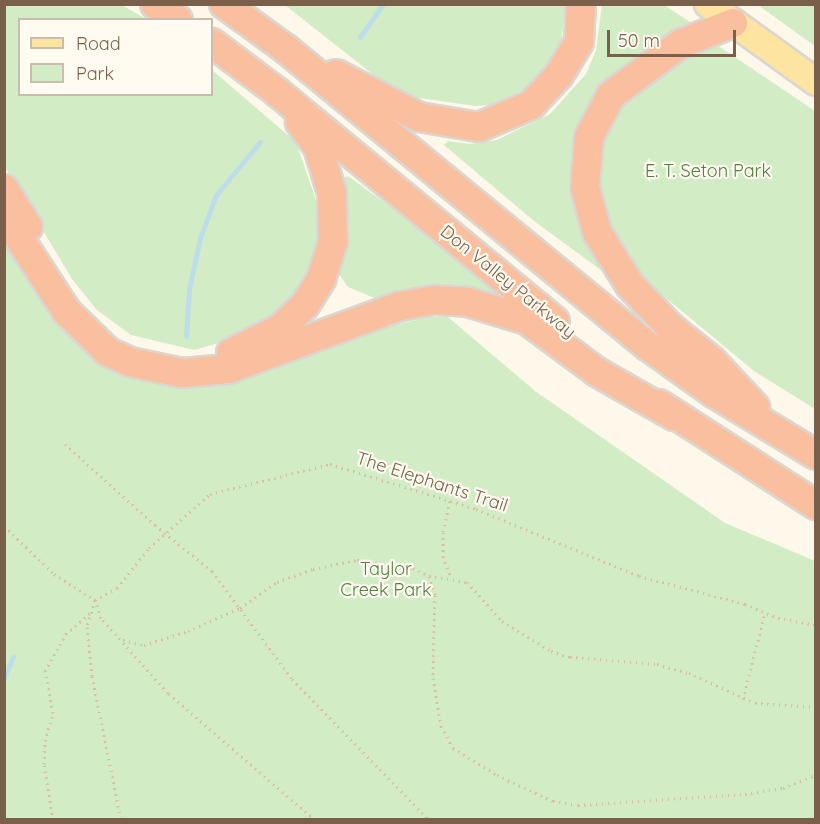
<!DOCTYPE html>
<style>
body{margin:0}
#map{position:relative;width:820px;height:824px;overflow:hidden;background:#fdf8ea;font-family:Quicksand,sans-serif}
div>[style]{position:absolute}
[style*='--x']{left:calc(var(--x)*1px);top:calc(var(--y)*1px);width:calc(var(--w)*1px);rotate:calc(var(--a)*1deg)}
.green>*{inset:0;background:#d2ecc6}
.stream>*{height:5px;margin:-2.5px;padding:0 2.5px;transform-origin:2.5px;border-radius:2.5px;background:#bcdee9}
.path>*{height:3px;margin-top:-1.5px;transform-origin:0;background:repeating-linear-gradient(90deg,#dabda2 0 1.5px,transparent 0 6px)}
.roads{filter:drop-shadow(2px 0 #dcd6d0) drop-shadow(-2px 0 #dcd6d0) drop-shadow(0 2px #dcd6d0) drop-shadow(0 -2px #dcd6d0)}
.major>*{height:26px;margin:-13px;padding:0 13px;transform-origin:13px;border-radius:13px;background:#fde4a1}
.highway>*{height:28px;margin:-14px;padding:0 14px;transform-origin:14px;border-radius:14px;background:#f9bf9f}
span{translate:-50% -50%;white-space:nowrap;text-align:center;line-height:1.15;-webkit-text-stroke:4.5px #fffbf1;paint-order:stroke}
.park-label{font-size:18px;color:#4e8042}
.street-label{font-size:18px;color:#7a604b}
.frame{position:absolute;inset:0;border:6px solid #7a604b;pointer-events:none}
.legend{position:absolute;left:18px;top:18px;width:195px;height:78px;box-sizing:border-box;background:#fffbf1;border:2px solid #cabdaf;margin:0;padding:8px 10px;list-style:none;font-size:18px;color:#7a604b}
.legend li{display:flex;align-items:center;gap:12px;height:30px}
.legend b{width:30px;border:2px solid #cabdaf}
.scale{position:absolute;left:607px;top:30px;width:129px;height:27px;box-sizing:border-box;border:3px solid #7a604b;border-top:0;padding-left:8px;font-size:18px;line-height:21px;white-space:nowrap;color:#7a604b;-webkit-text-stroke:4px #fffbf1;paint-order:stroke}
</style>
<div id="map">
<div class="green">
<i style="clip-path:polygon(566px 4px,561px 43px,547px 69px,528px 87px,494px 105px,475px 106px,399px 95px,285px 5px)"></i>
<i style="clip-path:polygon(5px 5px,122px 5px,146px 19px,20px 20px,20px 94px,212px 94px,212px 70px,296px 142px,318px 206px,317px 240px,303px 281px,280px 309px,247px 335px,194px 350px,131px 335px,97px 310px,72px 279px,5px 167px)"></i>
<i style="clip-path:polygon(602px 5px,664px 5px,693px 24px,595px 102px,596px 252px,605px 273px,534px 221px,444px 145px,448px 141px,470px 144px,497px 140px,550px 114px,586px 74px,596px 50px)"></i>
<i style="clip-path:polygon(758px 5px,815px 5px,815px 46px)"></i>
<i style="clip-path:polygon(703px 45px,717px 45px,815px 111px,815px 409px,754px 371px,654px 288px,623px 249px,607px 214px,599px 181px,601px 148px,619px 105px)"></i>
<i style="clip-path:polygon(348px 176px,418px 227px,500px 294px,449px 285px,419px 286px,377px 299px,348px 287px,339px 274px,348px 238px,343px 178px)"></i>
<i style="clip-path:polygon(4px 236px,64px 329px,83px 349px,118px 372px,178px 388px,230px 381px,373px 330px,428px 317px,448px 317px,535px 391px,725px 523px,815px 561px,815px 819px,5px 819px)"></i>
</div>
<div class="stream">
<i style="--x:360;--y:37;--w:40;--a:-55.1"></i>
<i style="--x:186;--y:336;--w:47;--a:-86.3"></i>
<i style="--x:189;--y:289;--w:52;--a:-77.8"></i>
<i style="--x:200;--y:238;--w:46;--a:-69.6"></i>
<i style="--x:216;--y:195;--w:69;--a:-50.3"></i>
<i style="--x:4;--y:678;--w:23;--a:-67"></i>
</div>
<div class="path">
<i style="--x:65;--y:444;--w:121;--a:42"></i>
<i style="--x:155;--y:525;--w:73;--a:38.9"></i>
<i style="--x:212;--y:571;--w:134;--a:53.5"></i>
<i style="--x:292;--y:679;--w:197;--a:45.8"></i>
<i style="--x:450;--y:501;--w:32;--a:103"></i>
<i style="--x:443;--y:532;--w:24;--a:90"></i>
<i style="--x:443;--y:556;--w:23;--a:70"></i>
<i style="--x:4;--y:526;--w:69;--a:43.8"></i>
<i style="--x:54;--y:574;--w:49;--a:32.4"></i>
<i style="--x:95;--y:600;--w:28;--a:107"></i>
<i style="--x:87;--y:627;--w:49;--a:84.2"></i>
<i style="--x:92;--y:676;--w:147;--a:78.6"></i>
<i style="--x:429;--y:576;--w:38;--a:9"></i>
<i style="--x:467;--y:582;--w:52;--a:48.1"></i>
<i style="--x:502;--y:621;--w:57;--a:31.5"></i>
<i style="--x:551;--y:651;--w:20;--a:18"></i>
<i style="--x:570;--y:657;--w:87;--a:4.6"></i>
<i style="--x:657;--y:664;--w:33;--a:16"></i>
<i style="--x:689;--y:673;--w:72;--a:24.4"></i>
<i style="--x:755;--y:703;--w:61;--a:3.8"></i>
<i style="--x:123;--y:640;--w:22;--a:13"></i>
<i style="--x:144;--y:645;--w:46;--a:-17.7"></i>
<i style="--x:188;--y:631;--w:57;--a:-23.9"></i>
<i style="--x:240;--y:608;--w:45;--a:-35.1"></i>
<i style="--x:277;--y:582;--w:38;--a:-20"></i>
<i style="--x:313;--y:569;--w:45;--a:-11.6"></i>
<i style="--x:357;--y:560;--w:57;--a:8.1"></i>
<i style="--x:413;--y:568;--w:18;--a:27"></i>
<i style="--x:429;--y:576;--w:20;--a:72"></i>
<i style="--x:435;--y:595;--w:83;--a:91.4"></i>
<i style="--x:433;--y:678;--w:49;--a:80.5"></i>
<i style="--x:441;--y:726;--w:25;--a:61"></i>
<i style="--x:453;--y:748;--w:52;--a:31.5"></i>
<i style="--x:497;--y:775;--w:62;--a:24.9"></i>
<i style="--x:553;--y:801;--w:25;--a:9"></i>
<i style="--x:578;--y:805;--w:167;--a:-3.8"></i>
<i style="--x:745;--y:794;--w:38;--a:-9"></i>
<i style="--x:783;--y:788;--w:35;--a:-22"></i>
<i style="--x:743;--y:699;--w:89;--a:-75.7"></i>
<i style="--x:53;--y:820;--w:57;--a:-99.1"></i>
<i style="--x:44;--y:764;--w:23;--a:-88"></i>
<i style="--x:45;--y:741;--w:29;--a:-74"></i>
<i style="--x:53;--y:713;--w:43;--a:-100.8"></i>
<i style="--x:45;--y:671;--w:43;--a:-60.4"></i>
<i style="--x:66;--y:634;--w:33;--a:-41"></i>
<i style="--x:315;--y:820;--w:194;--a:-139.2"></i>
<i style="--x:168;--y:693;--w:101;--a:-131.8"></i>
<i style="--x:101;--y:618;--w:19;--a:-108"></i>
<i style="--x:95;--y:600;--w:25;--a:-29"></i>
<i style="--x:117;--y:588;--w:51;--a:-51.3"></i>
<i style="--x:149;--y:548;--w:81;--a:-41.5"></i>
<i style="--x:210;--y:494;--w:124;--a:-14"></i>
<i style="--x:330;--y:464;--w:153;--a:17.1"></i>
<i style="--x:476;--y:509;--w:176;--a:22.3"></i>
<i style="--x:639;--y:576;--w:110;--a:14.8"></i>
<i style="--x:745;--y:604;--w:36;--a:23"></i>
<i style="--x:778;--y:618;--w:39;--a:10"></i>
</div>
<div class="roads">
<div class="major">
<i style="--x:708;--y:4;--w:133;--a:35.8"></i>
</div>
<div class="highway">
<i style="--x:155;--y:4;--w:28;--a:35"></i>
<i style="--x:224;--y:4;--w:77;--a:36"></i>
<i style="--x:286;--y:49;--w:468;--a:39.4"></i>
<i style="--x:648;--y:346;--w:81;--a:35.5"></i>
<i style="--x:714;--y:393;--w:119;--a:31.3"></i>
<i style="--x:733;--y:23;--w:57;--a:158.4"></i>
<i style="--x:680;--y:44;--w:86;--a:143.5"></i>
<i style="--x:611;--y:95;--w:47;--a:117.6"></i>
<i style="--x:589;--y:137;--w:50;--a:94.6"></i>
<i style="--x:585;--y:187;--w:47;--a:75.1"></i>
<i style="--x:597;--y:232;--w:62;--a:58.1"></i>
<i style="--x:630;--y:285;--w:59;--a:46.4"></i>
<i style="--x:671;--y:328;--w:53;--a:38.8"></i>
<i style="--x:712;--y:361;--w:63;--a:46.9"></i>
<i style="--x:212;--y:43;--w:81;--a:37"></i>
<i style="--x:277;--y:92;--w:360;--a:39.5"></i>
<i style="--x:336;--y:74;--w:93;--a:27.4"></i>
<i style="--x:419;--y:117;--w:61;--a:9.5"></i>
<i style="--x:479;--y:127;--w:56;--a:-22.9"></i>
<i style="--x:531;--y:105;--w:41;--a:-47"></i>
<i style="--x:559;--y:75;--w:39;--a:-59"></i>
<i style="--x:579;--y:42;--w:38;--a:-87"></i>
<i style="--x:4;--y:189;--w:45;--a:57.7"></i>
<i style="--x:4;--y:215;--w:116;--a:57"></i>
<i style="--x:67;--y:312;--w:57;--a:44.3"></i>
<i style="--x:108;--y:352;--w:24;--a:24"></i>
<i style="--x:130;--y:362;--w:53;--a:11.9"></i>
<i style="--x:182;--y:373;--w:46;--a:-5"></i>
<i style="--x:228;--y:369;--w:183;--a:-20.1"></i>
<i style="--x:400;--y:306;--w:36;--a:-10"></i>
<i style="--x:435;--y:300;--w:33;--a:3"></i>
<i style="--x:468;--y:302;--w:62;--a:17"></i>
<i style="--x:527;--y:320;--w:87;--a:36.6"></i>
<i style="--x:597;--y:372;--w:89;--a:29.7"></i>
<i style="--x:231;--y:353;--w:56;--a:-26.6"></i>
<i style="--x:281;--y:328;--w:33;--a:-44"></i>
<i style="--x:305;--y:305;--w:31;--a:-58"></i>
<i style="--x:321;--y:279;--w:39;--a:-72"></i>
<i style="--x:333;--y:242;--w:49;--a:-91.2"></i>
<i style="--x:332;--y:193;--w:48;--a:-106.9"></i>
<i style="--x:318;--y:147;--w:31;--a:-126"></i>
<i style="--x:659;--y:404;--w:187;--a:32.8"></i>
</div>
</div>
<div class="park-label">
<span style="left:708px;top:171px">E. T. Seton Park</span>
<span style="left:386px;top:580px">Taylor<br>Creek Park</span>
</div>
<div class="street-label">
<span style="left:508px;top:282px;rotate:39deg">Don Valley Parkway</span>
<span style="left:432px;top:482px;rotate:18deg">The Elephants Trail</span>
</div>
<div class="frame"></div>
<ul class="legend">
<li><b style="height:8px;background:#fde4a1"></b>Road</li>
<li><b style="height:16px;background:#d2ecc6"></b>Park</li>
</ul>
<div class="scale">50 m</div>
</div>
